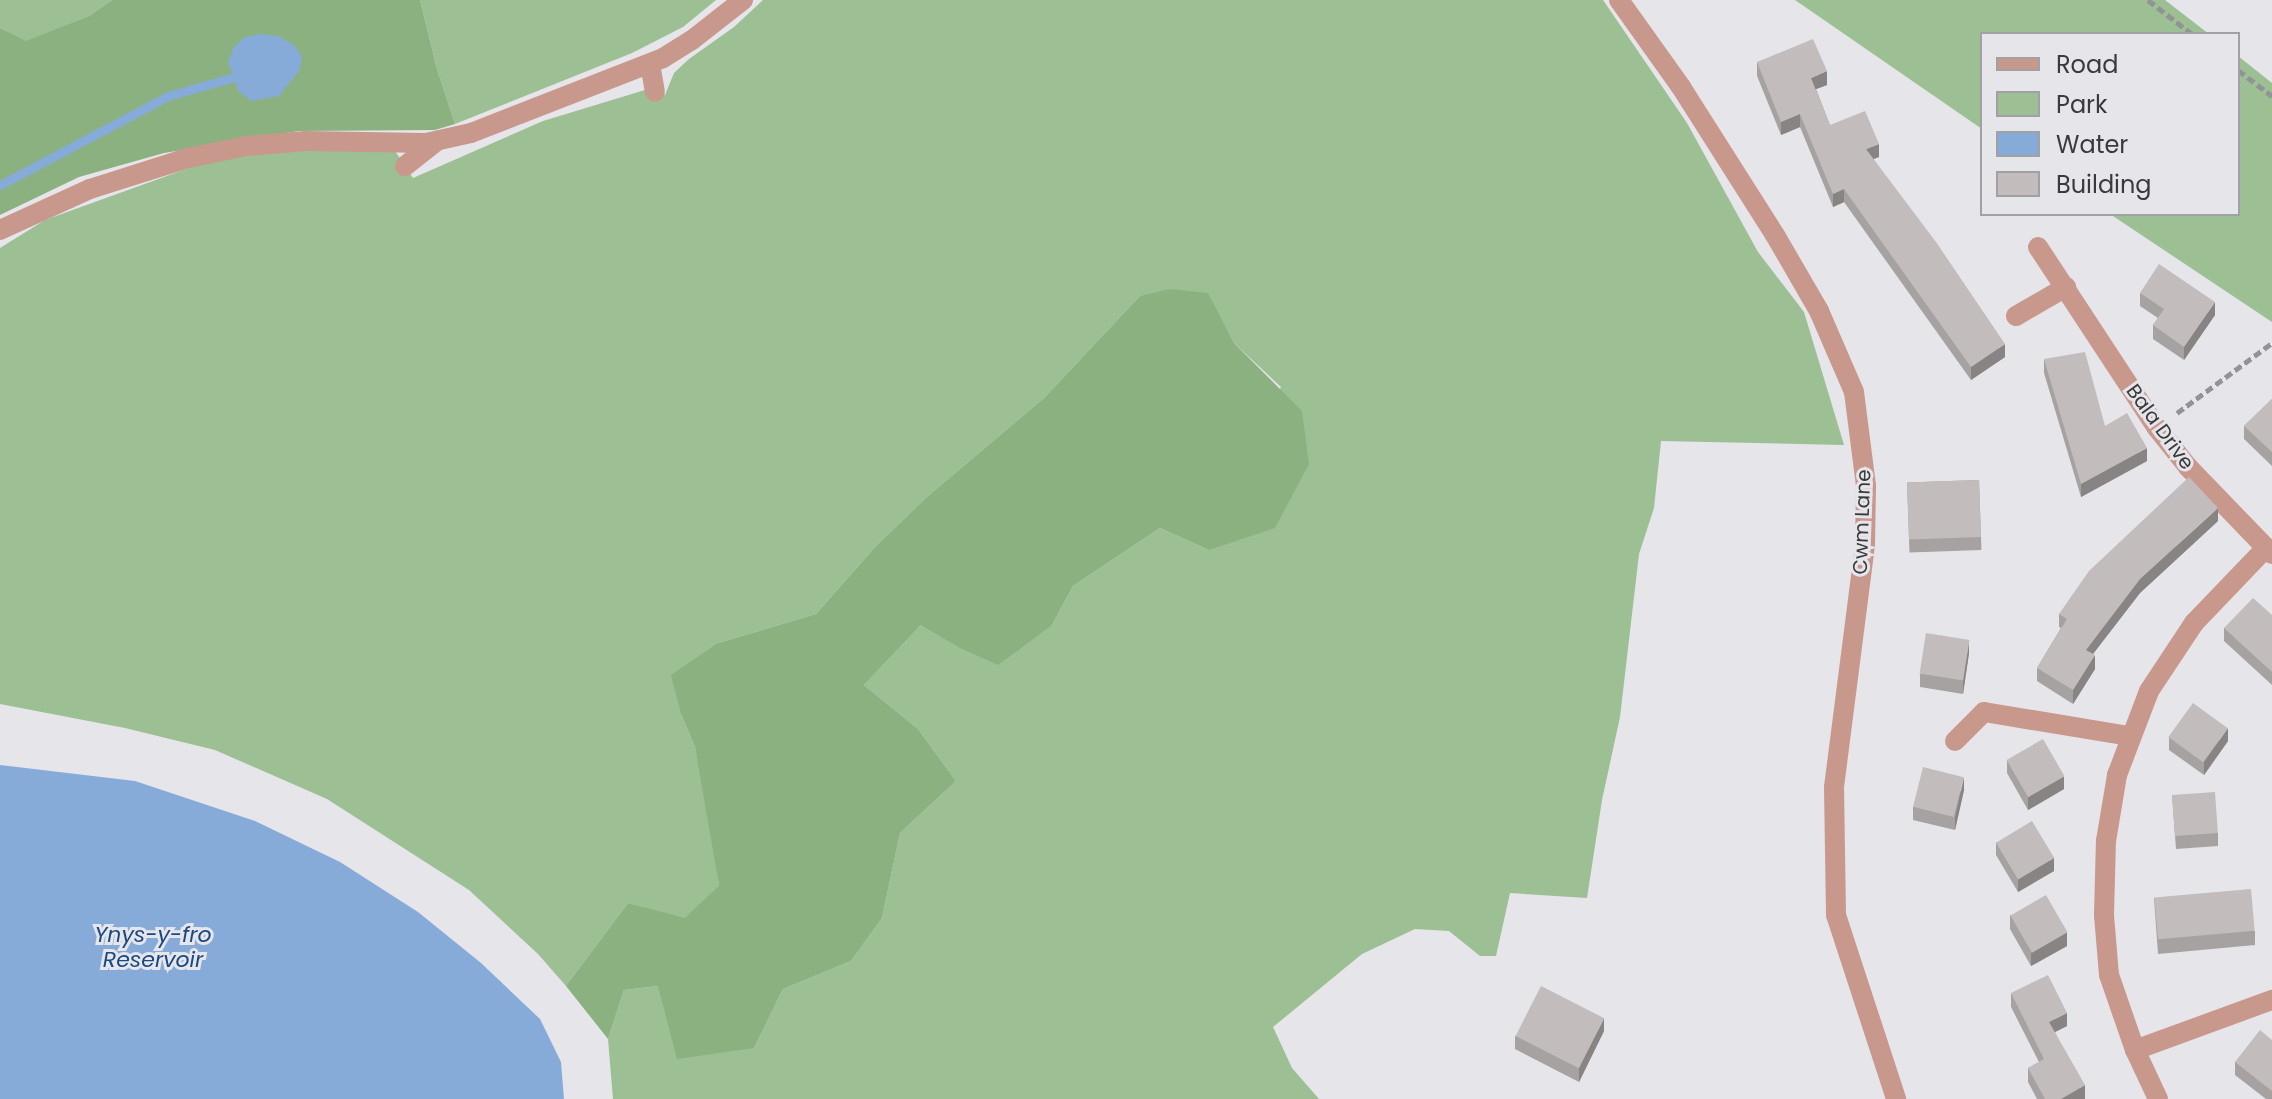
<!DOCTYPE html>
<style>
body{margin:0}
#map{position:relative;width:2272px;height:1099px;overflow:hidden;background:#e5e5ea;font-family:Poppins,sans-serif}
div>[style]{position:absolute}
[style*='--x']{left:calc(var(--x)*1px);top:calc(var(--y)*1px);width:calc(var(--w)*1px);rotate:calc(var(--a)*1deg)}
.green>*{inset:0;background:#9cbf93}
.forest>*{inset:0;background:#8bb181}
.water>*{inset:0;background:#86abd9}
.stream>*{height:9px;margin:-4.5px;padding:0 4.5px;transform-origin:4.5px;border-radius:4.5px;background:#86abd9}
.path>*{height:5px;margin-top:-2.5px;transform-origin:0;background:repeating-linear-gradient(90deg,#929396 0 8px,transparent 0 12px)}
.minor>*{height:20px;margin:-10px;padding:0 10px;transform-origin:10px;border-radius:10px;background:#c9988d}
.wall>*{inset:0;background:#a7a2a2;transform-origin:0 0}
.shaded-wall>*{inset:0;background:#888484}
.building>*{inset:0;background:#c2bcbc;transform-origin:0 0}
span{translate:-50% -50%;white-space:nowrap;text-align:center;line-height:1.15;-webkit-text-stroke:6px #e5e5ea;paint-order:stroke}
.street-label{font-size:20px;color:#393a3b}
.water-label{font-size:22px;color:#194982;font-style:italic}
.legend{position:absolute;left:1980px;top:32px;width:260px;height:184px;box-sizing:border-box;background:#e5e5ea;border:2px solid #a0a1a4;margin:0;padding:10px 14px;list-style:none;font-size:24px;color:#393a3b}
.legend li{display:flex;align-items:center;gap:16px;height:40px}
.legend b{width:40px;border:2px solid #a0a1a4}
</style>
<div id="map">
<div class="green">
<i style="clip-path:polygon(0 0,112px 0,89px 16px,26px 42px,0 28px)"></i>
<i style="clip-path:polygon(420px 0,716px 0,683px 27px,632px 53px,455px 124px,437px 69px)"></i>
<i style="clip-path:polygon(763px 0,1603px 0,1687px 123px,1758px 252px,1804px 312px,1844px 445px,1661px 441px,1654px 508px,1639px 554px,1620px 717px,1602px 800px,1587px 898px,1510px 893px,1496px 956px,1480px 956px,1449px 931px,1415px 929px,1362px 954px,1273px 1027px,1292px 1068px,1319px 1099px,613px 1099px,608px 1039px,624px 990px,658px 986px,754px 1048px,783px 989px,851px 961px,882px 918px,900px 833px,956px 781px,918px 729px,864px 685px,922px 624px,958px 647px,1052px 625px,1073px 586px,1160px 528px,1209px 550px,1281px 387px,1234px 343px,1207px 293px,1140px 296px,1044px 398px,928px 496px,876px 546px,816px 614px,718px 643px,681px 714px,695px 747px,707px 802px,719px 885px,685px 919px,628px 903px,566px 986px,538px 954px,469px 890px,327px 799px,215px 750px,125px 728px,0 704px,0 248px,45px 220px,211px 160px,303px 146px,395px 151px,413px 178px,543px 121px,645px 90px,665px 95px,674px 73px,689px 59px,734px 27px)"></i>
<i style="clip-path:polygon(1795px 0,2165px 0,2209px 34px,1982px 34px,1982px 129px)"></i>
<i style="clip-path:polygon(2238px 56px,2272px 83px,2272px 322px,2110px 214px,2238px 214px)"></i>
</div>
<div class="forest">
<i style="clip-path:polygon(112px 0,420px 0,437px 69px,455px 124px,435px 130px,299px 131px,164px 153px,79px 177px,0 215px,0 28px,26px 41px,89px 16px)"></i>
<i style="clip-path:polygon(1170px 289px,1208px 293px,1234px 343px,1302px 411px,1309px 464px,1275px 528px,1209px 550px,1160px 528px,1073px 586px,1052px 625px,998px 665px,958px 647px,921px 625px,864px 685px,918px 729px,956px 781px,900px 833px,882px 918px,851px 961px,783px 989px,754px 1048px,677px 1059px,658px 986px,624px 990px,608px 1039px,566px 986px,628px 903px,685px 918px,719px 885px,695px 747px,681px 714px,671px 675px,718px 643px,816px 614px,876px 546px,928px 496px,1044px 398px,1140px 296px)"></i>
</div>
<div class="water">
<i style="clip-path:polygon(261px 34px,278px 36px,294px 45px,302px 57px,299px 71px,279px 96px,251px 101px,238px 90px,228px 62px,234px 47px,245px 37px)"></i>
<i style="clip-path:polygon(0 765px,135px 781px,255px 821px,340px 862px,418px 912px,481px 963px,540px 1019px,561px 1062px,564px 1099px,0 1099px)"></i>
</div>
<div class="stream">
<i style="--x:0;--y:185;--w:190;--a:-27.9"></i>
<i style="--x:168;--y:96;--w:66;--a:-15.9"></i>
</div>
<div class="path">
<i style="--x:2148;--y:0;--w:56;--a:37.7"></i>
<i style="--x:2238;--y:70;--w:43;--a:37.4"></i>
<i style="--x:2177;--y:413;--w:118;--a:-36.4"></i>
</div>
<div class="minor">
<i style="--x:1619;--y:0;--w:107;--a:54.5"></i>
<i style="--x:1681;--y:87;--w:175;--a:57.6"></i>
<i style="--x:1775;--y:235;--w:88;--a:59.9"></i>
<i style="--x:1819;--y:311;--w:88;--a:66.6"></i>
<i style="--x:1854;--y:392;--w:95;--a:82.7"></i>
<i style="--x:1866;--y:486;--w:59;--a:91"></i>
<i style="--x:1865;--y:545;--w:244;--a:97.3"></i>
<i style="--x:1834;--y:787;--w:128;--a:89.1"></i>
<i style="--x:1836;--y:915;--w:194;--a:71.9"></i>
<i style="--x:650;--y:64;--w:28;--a:80"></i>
<i style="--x:405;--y:166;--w:39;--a:-38"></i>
<i style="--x:0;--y:230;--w:99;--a:-24.5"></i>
<i style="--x:90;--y:189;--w:103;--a:-17.6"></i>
<i style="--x:188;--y:158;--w:60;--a:-11.5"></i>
<i style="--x:247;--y:146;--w:59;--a:-4.8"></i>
<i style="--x:306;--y:141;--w:120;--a:1"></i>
<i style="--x:426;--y:143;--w:46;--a:-12.5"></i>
<i style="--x:471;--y:133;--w:206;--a:-21.3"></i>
<i style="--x:663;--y:58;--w:34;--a:-32"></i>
<i style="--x:692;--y:40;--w:65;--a:-38.1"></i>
<i style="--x:2038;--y:247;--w:217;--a:56.7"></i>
<i style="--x:2157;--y:428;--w:50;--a:51.5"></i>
<i style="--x:2188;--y:467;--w:121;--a:46"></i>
<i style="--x:2016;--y:316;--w:58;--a:-30.1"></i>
<i style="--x:1955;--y:741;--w:41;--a:-45"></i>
<i style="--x:1984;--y:712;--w:147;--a:9.4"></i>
<i style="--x:2135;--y:1050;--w:146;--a:-20.1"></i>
<i style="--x:2158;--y:1099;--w:54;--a:-115.1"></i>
<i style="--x:2135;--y:1050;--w:79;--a:-109.1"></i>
<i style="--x:2109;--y:975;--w:60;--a:-94.8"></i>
<i style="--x:2104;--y:915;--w:74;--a:-88.5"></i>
<i style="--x:2106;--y:841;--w:67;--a:-80.5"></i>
<i style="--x:2117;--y:775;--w:90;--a:-69.1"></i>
<i style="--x:2149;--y:691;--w:82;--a:-56.5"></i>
<i style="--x:2194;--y:623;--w:104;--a:-46.2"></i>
</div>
<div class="wall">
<i style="clip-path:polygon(1757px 62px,1827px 85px,1816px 89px,1830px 125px,1879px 157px,1873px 159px,2005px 357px,1971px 380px,1844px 202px,1833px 207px,1800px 127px,1781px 135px,1757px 76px)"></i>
<i style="clip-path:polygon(2140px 293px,2215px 315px,2184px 360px,2153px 339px,2153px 325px,2158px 318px,2140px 306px)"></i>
<i style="clip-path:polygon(2044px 359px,2105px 426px,2147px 461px,2081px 497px,2044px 373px)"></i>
<i style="clip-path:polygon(2272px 399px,2272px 466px,2244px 439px,2244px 426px)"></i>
<i style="left:1979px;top:480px;width:70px;height:72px;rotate:88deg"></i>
<i style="clip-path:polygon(2218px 521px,2140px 593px,2093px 654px,2095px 669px,2073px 704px,2037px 681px,2037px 668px,2061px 628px,2059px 627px,2059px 614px)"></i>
<i style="clip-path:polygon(2272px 615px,2272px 685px,2224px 641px,2224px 628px)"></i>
<i style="clip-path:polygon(1969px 653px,1963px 694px,1920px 687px,1920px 674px)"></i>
<i style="clip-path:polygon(2169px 737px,2228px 741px,2204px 775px,2169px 750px)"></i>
<i style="clip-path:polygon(2007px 760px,2064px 789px,2028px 810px,2007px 773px)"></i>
<i style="clip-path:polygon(1964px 790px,1955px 830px,1913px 820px,1913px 807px)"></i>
<i style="clip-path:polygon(2172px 795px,2218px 833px,2218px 846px,2176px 849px)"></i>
<i style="clip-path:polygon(1996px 842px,2054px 871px,2018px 892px,1996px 855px)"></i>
<i style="clip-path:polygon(2154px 898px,2255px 931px,2255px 945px,2158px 954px)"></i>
<i style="clip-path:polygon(2010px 915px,2067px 946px,2031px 966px,2010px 929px)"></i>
<i style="clip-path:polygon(2011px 993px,2067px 1026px,2055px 1032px,2085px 1099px,2037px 1099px,2028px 1082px,2028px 1068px,2039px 1062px,2011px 1007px)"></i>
<i style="clip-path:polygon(1604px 1031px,1579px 1082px,1515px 1049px,1515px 1036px)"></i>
<i style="clip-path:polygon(2272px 1040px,2272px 1099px,2266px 1099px,2235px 1075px,2235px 1062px)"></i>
</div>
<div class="shaded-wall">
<i style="clip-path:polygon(1827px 71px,1827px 85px,1811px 91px,1811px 78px)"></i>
<i style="clip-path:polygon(1800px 114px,1800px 127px,1781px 135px,1781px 122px)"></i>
<i style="clip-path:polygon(1879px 144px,1879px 157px,1866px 162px,1866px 149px)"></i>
<i style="clip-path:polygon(1844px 189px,1844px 202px,1833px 207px,1833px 194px)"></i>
<i style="clip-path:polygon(2215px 302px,2215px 315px,2184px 360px,2184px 347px)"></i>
<i style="clip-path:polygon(2005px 344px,2005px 357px,1971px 380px,1971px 367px)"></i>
<i style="clip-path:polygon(2147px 448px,2147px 461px,2081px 497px,2081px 484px)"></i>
<i style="clip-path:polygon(2218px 508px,2218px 521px,2140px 593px,2086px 663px,2086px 650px,2140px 579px)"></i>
<i style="clip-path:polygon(1969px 640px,1969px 653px,1963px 694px,1963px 681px)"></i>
<i style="clip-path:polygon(2095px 655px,2095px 669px,2073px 704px,2073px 690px)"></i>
<i style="clip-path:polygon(2228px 728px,2228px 741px,2204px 775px,2204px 762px)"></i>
<i style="clip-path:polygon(2064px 776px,2064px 789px,2028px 810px,2028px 797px)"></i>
<i style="clip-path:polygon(1964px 777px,1964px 790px,1955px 830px,1955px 817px)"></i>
<i style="clip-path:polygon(2054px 858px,2054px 871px,2018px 892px,2018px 879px)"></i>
<i style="clip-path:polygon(2067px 932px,2067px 946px,2031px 966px,2031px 953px)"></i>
<i style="clip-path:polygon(2067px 1013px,2067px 1026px,2049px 1035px,2049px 1022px)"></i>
<i style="clip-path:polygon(1604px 1018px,1604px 1031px,1579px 1082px,1579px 1068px)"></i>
<i style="clip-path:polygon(2085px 1085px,2085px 1099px,2061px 1099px)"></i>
</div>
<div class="building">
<i style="clip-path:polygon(1813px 39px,1827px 71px,1811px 78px,1830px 125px,1865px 111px,1879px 144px,1866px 149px,1936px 242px,2005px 344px,1971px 367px,1844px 189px,1833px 194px,1800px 114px,1781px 122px,1757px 62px)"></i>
<i style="clip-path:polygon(2159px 264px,2215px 302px,2184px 347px,2153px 325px,2164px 309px,2140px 293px)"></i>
<i style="clip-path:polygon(2085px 352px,2105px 426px,2127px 413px,2147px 448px,2081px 484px,2044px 359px)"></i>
<i style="clip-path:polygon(2272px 399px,2272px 452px,2244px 426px)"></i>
<i style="clip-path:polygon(2189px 477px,2218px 508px,2140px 579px,2086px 650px,2095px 655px,2073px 690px,2037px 668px,2067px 619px,2059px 614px,2089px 571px)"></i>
<i style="left:1979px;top:480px;width:57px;height:72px;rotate:88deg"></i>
<i style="clip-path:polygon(2253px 598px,2272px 615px,2272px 672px,2224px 628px)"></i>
<i style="left:1926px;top:633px;width:44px;height:41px;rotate:9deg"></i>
<i style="left:2193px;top:703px;width:43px;height:42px;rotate:36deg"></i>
<i style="left:2043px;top:739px;width:43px;height:42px;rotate:60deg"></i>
<i style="left:1923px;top:767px;width:42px;height:41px;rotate:14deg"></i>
<i style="left:2215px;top:792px;width:41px;height:43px;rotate:86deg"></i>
<i style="left:2032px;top:821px;width:43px;height:42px;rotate:59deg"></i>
<i style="left:2251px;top:889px;width:42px;height:97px;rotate:85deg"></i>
<i style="left:2046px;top:895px;width:43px;height:41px;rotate:60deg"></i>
<i style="clip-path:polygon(2048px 975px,2067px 1013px,2049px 1022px,2085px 1085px,2061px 1099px,2045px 1099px,2028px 1068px,2044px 1059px,2011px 993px)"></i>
<i style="left:1541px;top:986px;width:71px;height:56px;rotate:27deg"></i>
<i style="clip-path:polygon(2260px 1030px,2272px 1040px,2272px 1091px,2235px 1062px)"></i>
</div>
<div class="street-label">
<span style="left:2160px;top:427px;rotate:54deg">Bala Drive</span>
<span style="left:1862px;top:522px;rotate:-88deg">Cwm Lane</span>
</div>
<div class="water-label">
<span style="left:153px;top:947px">Ynys-y-fro<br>Reservoir</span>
</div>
<ul class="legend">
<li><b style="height:10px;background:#c9988d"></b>Road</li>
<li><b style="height:22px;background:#9cbf93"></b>Park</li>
<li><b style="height:22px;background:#86abd9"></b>Water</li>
<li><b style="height:22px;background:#c2bcbc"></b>Building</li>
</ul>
</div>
